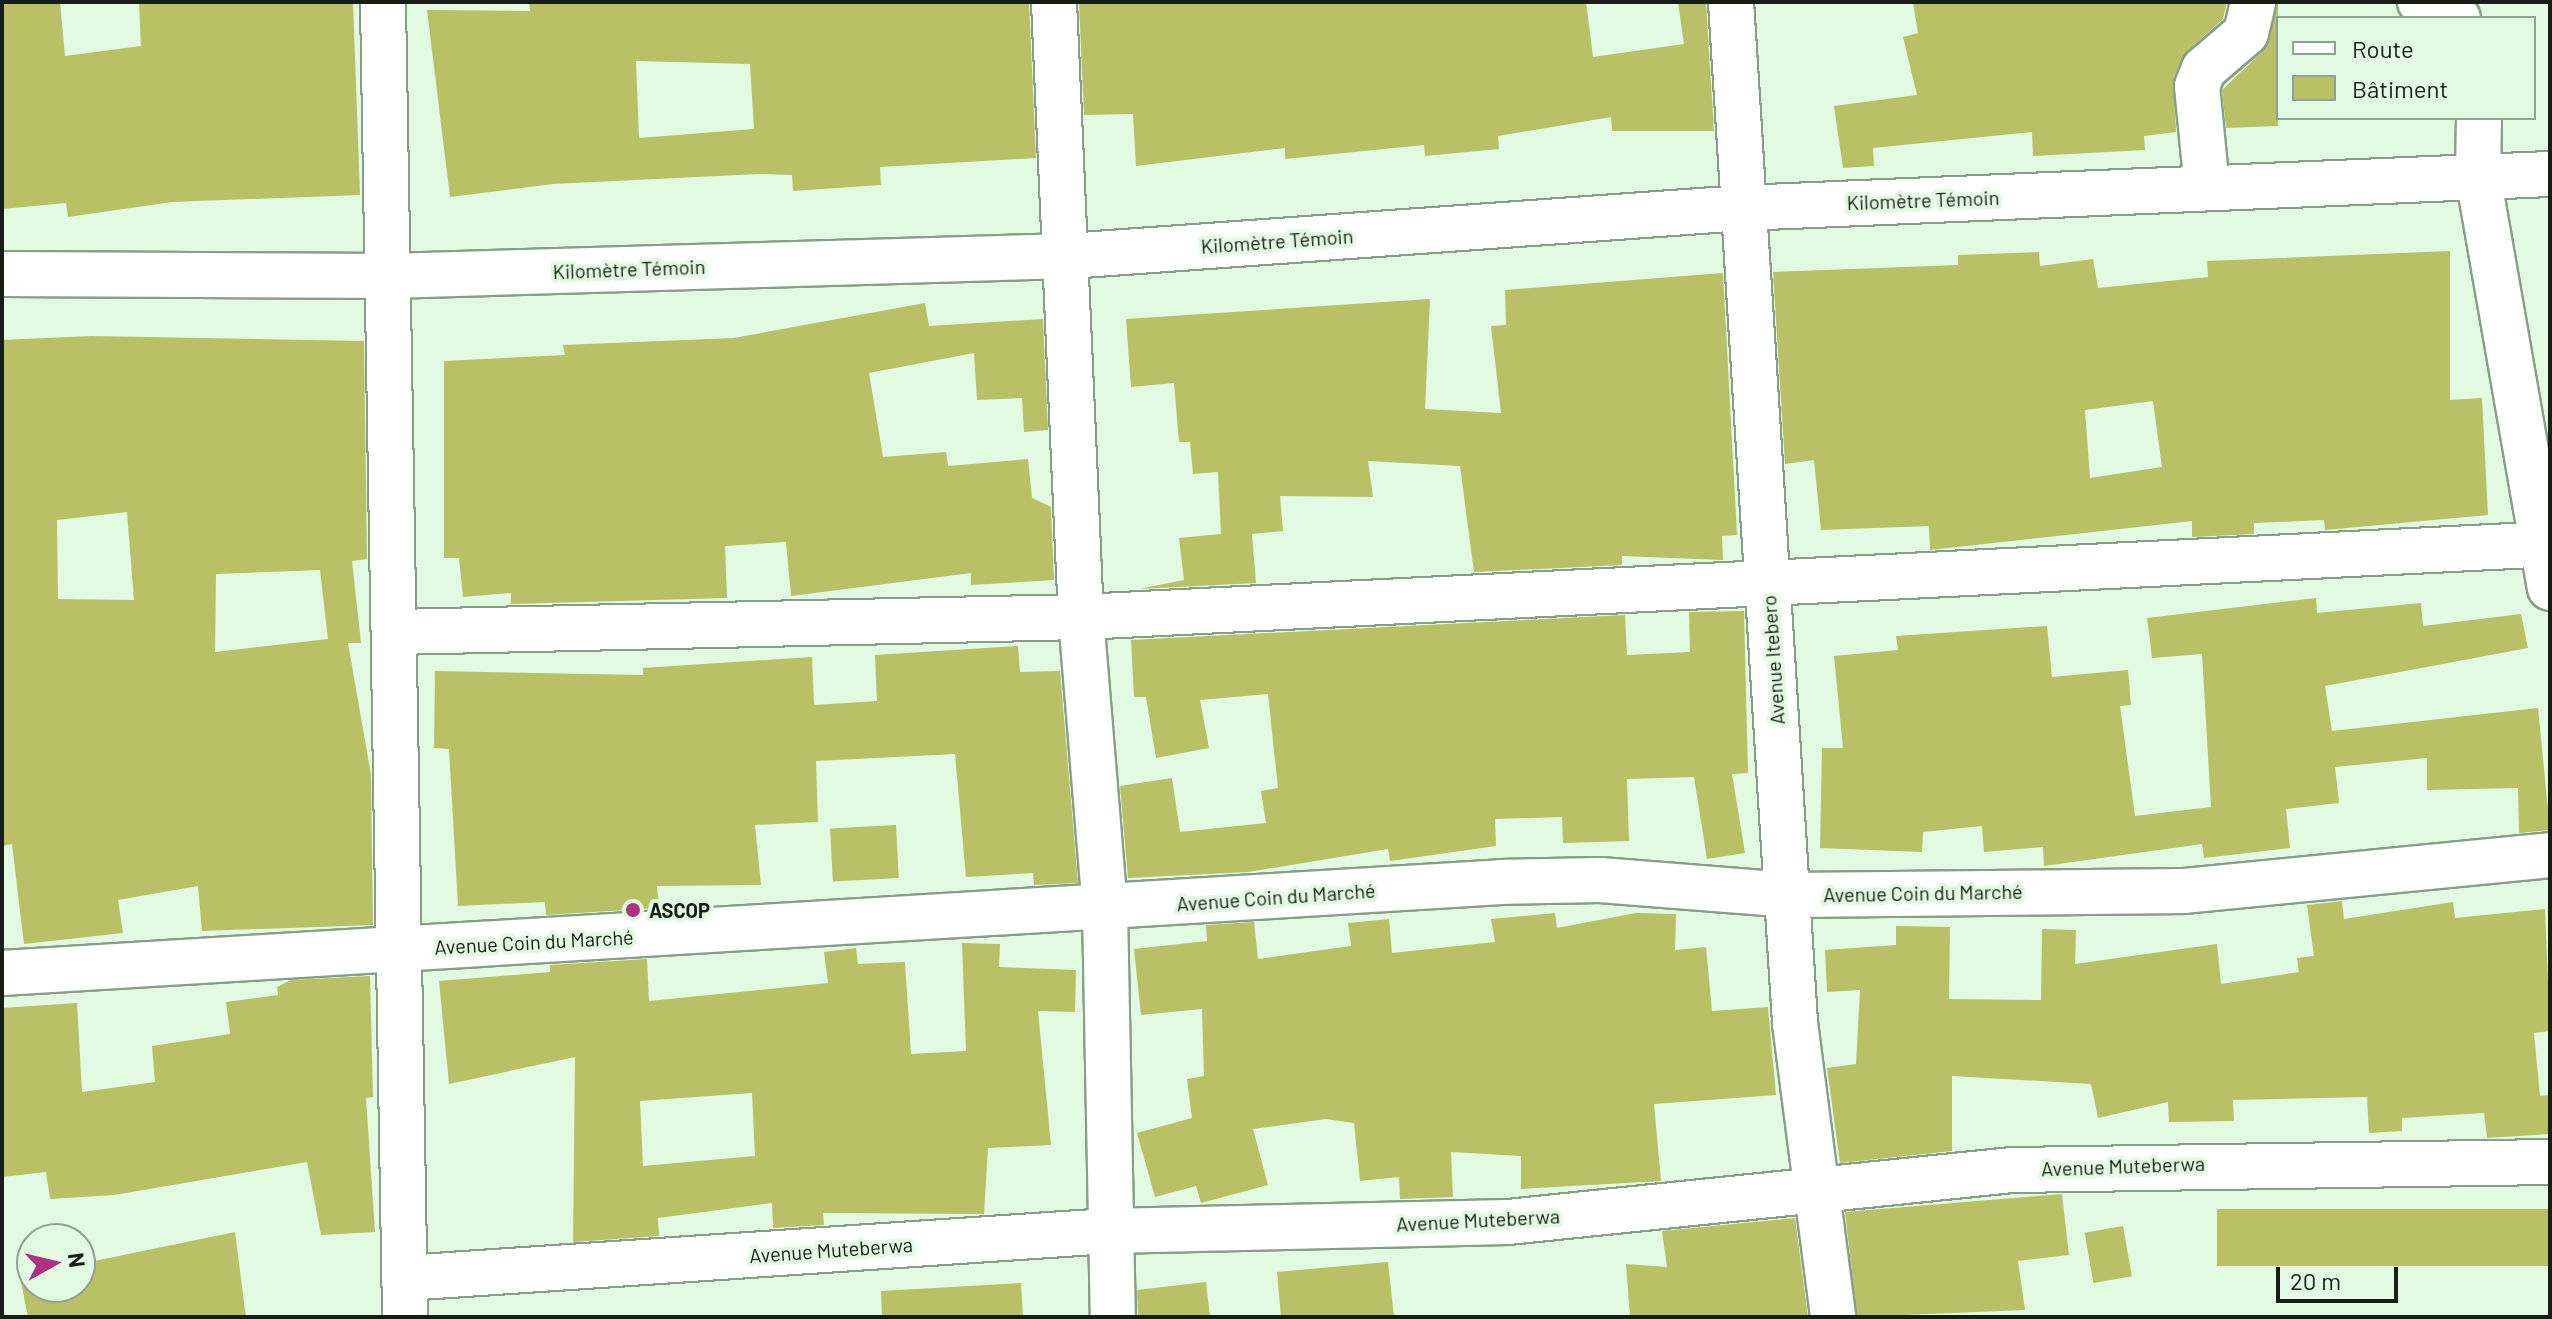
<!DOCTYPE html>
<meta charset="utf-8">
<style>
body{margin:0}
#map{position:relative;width:2552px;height:1319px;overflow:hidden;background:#e2f9e2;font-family:Barlow,sans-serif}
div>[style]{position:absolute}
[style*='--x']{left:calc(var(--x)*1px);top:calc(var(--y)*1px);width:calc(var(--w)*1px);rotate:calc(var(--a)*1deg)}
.building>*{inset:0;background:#b9c065;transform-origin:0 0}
.roads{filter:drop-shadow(2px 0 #899e89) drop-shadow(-2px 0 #899e89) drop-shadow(0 2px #899e89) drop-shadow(0 -2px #899e89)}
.minor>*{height:44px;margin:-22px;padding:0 22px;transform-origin:22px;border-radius:22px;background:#fff}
.major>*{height:44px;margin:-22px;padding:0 22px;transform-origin:22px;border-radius:22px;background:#fff}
.dots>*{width:22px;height:22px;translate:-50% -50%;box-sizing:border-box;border:4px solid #e2f9e2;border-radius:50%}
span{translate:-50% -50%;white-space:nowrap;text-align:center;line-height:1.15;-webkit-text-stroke:8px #e2f9e2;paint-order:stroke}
.street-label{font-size:20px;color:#161e16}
.poi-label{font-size:20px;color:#161e16;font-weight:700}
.left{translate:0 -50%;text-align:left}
.frame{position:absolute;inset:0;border:4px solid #161e16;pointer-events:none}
.legend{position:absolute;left:2276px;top:16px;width:260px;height:104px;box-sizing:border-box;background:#e2f9e2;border:2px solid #90a190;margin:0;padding:10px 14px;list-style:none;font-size:24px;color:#161e16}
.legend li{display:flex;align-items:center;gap:16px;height:40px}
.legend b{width:40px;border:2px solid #90a190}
.north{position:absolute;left:16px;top:1223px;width:80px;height:80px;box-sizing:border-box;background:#e2f9e2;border:2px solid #90a190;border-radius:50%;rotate:82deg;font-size:22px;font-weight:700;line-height:32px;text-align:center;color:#161e16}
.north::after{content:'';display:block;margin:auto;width:28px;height:36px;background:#ad3284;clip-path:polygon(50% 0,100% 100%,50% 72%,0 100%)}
.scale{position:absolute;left:2276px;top:1267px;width:122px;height:36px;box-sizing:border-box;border:4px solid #161e16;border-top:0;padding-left:10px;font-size:24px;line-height:28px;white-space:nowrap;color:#161e16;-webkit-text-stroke:6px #e2f9e2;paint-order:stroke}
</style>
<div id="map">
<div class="building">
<i style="clip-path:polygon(60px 2px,65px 56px,141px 46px,139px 2px,353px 2px,360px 195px,172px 202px,68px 217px,66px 203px,2px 209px,2px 4px)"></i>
<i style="clip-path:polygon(evenodd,529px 2px,1029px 2px,1036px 158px,880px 167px,881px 185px,793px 191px,792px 175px,758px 174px,553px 184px,450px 197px,427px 10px,530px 11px,529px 2px,636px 61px,750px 64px,754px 129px,639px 138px,636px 61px)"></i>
<i style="clip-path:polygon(1079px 2px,1586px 2px,1593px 57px,1684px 44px,1678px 2px,1706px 2px,1714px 131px,1612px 131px,1611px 117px,1498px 136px,1499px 149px,1425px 156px,1424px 145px,1285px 159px,1285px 148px,1136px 166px,1133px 114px,1084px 115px)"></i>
<i style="clip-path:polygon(1913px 2px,2227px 2px,2223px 19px,2187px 51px,2174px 76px,2176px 132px,2144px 136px,2145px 150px,2033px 156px,2032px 132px,1873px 148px,1874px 166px,1843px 168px,1834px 106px,1917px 95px,1903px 37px,1918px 33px)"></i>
<i style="clip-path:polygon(2277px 2px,2278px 2px,2278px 126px,2226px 128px,2222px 90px,2263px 51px)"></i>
<i style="clip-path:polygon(evenodd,2450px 251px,2450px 400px,2482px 398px,2488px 515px,2325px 530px,2324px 520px,2254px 523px,2254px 534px,2192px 537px,2192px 521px,1930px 550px,1929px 526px,1821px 530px,1814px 460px,1785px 464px,1773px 272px,1958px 265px,1958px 255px,2039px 252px,2040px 266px,2093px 259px,2098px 288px,2208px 277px,2207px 261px,2450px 251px,2153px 401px,2162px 467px,2090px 478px,2085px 410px,2153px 401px)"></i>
<i style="clip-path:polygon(1723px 273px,1737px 535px,1722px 536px,1723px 560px,1622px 556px,1622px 565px,1474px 572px,1460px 466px,1368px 461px,1373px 497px,1280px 496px,1283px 531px,1252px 534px,1256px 583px,1139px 589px,1184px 580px,1179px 538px,1221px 534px,1218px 472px,1193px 474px,1190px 442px,1179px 442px,1174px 383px,1131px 387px,1126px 319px,1430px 299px,1425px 409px,1501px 413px,1491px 326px,1506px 325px,1505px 290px)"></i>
<i style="clip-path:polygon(925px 303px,929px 326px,1043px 319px,1048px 430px,1024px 432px,1022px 398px,977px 400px,974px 353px,869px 373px,883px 457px,946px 452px,948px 466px,1028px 459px,1032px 498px,1051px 507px,1054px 580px,971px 585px,971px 573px,791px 596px,786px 542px,725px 546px,727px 598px,511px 604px,511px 593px,463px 597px,459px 558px,444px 558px,444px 361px,565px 355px,563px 345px,734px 338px)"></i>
<i style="clip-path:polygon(evenodd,92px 336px,364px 341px,367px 559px,352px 561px,361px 643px,348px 643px,371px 775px,373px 925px,202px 931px,198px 886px,118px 900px,123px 933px,24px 944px,12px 844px,2px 846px,2px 340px,92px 336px,127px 512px,134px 600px,58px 599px,57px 520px,127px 512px,92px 336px,320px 570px,328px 639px,215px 652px,216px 574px,320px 570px)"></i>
<i style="clip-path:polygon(2316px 598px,2317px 613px,2421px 603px,2423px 626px,2521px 614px,2528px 648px,2325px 686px,2332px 731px,2538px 708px,2550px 830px,2519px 833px,2518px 788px,2427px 790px,2427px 758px,2335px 767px,2339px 803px,2286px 809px,2290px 848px,2204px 858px,2202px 844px,2044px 866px,2043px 847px,1984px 852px,1982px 826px,1923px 832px,1922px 852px,1820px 848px,1822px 748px,1843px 748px,1834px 656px,1898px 650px,1896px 636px,2047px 626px,2052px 677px,2128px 670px,2131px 705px,2120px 706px,2135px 816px,2211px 807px,2202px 654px,2152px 658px,2147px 618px)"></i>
<i style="clip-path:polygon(1744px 611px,1748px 773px,1732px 774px,1745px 853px,1707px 859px,1694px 777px,1627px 779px,1629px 841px,1563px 843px,1562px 817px,1495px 819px,1496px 846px,1390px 861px,1388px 849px,1248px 872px,1128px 878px,1120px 786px,1172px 778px,1180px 832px,1266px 823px,1261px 791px,1278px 788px,1268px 694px,1200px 700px,1209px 748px,1156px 758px,1146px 697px,1134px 697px,1131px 640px,1625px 615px,1627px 655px,1690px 652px,1689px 612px)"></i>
<i style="clip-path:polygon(1018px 646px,1020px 672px,1060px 671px,1078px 883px,1034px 885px,1033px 873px,966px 877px,955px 754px,816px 761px,818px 822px,755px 825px,761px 885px,657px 886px,659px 908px,546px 915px,545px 902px,458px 906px,449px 749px,434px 748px,435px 671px,643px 675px,643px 668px,812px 657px,814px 705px,877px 701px,875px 655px)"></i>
<i style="left:896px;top:825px;width:53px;height:66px;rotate:87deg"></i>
<i style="clip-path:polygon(2342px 901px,2344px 919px,2453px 902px,2455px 918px,2545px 909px,2550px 1031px,2534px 1033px,2540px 1096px,2550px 1095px,2550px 1134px,2487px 1138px,2484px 1113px,2402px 1118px,2402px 1131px,2369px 1133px,2367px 1097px,2233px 1100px,2234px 1121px,2169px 1122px,2168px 1102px,2098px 1118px,2091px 1084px,1952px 1076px,1952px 1151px,1840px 1163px,1827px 1068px,1856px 1064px,1860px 990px,1827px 992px,1825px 950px,1896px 945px,1896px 926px,1950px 927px,1949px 999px,2041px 1000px,2042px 929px,2076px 930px,2075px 964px,2217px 944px,2221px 984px,2299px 972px,2297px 958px,2314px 956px,2307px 905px)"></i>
<i style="clip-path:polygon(1555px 913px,1557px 928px,1636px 913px,1676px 914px,1675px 950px,1706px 947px,1712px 1011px,1768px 1007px,1776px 1095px,1654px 1104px,1661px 1181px,1521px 1189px,1521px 1156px,1451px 1152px,1453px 1197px,1400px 1199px,1399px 1177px,1360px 1181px,1354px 1123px,1326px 1119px,1253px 1129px,1268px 1185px,1201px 1203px,1196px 1186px,1155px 1197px,1137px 1133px,1192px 1118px,1187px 1079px,1204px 1076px,1202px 1009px,1141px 1015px,1134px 949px,1207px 941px,1206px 925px,1254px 922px,1258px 959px,1351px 946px,1348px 923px,1389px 919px,1392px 953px,1495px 942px,1491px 919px)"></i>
<i style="clip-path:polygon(evenodd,962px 943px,1000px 944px,999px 967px,1076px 970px,1075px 1012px,1038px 1011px,1051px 1145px,988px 1148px,984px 1214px,823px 1213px,824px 1225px,773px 1228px,772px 1203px,658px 1218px,659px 1236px,573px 1242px,575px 1057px,449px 1084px,439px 981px,550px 972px,550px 965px,647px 959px,649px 1001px,828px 983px,824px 952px,856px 948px,858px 964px,905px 962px,911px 1054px,966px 1051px,962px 943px,752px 1093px,755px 1156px,643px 1166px,640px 1101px,752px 1093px)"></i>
<i style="clip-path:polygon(370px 976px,373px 1097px,366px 1098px,375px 1232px,321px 1235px,307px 1162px,114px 1195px,50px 1199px,46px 1172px,2px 1177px,2px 1008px,77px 1003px,82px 1092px,155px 1082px,152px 1046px,230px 1034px,226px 1002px,278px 995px,277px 987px,291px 980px)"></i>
<i style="clip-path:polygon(2062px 1194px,2069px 1255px,2018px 1261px,2025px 1310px,1857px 1317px,1845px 1212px)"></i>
<i style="left:2550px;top:1209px;width:57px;height:333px;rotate:90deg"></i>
<i style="clip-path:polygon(1795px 1218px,1808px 1317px,1630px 1317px,1626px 1264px,1667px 1267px,1662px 1231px)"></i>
<i style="left:2123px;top:1226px;width:51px;height:39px;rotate:80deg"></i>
<i style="clip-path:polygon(235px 1232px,246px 1317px,28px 1317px,20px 1277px,32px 1274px,32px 1287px,80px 1287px,80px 1264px)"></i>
<i style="clip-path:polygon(1388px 1262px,1394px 1317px,1281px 1317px,1277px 1272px)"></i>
<i style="clip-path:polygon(1206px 1282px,1210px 1317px,1138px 1317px,1137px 1290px)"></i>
<i style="clip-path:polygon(1021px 1283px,1023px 1317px,882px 1317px,881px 1291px)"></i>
</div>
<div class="roads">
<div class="minor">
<i style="--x:383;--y:2;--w:1315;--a:89.04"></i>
<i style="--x:1054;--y:2;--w:616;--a:87.49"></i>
<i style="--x:1081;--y:617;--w:293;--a:85.3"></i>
<i style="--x:1105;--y:909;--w:408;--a:88.9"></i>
<i style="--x:1731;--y:2;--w:1023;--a:86.41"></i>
<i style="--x:1795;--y:1023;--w:296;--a:82.6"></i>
<i style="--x:2420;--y:2;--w:41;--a:22.8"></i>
<i style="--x:2479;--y:118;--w:58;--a:91"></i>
<i style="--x:2478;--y:176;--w:418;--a:80.1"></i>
<i style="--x:2207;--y:188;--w:102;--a:-95.6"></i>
<i style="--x:2197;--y:86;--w:18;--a:-68"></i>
<i style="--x:2204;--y:69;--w:55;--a:-40.6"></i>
<i style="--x:2246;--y:33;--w:32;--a:-77"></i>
<i style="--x:394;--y:632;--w:687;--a:-1.25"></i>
<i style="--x:1081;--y:617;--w:1471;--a:-2.84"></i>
<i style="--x:2;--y:973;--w:1502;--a:-3.47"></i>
<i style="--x:1501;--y:882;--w:99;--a:-1.2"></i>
<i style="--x:1600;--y:880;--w:192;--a:4.5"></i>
<i style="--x:1791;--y:895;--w:393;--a:-0.6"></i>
<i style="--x:2184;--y:891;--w:368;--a:-5.6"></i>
<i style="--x:405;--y:1278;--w:706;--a:-3.82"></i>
<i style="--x:1109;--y:1231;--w:399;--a:-1.3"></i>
<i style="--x:1508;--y:1222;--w:507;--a:-5.89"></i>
<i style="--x:2012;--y:1170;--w:538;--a:-0.85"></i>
</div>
<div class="major">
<i style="--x:2;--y:274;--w:387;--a:0.3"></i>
<i style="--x:389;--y:276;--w:679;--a:-1.69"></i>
<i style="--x:1068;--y:256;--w:676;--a:-4.07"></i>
<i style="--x:1742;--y:208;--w:809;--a:-2.41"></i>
</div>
</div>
<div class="dots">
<i style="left:633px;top:910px;background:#ad3284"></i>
</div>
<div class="street-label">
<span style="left:1923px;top:200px;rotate:-2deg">Kilomètre Témoin</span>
<span style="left:1277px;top:241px;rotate:-4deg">Kilomètre Témoin</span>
<span style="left:629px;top:269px;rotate:-2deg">Kilomètre Témoin</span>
<span style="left:1773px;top:660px;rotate:-94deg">Avenue Itebero</span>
<span style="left:1923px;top:893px;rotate:-1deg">Avenue Coin du Marché</span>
<span style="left:1276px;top:897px;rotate:-4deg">Avenue Coin du Marché</span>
<span style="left:534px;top:942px;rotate:-3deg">Avenue Coin du Marché</span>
<span style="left:2123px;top:1166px;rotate:-2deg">Avenue Muteberwa</span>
<span style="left:1478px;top:1220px;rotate:-3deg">Avenue Muteberwa</span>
<span style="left:831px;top:1250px;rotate:-4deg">Avenue Muteberwa</span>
</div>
<div class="poi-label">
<span class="left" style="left:649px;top:910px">ASCOP</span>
</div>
<div class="frame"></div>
<ul class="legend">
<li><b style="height:10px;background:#fff"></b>Route</li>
<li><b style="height:22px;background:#b9c065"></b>Bâtiment</li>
</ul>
<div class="north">N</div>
<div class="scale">20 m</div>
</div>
